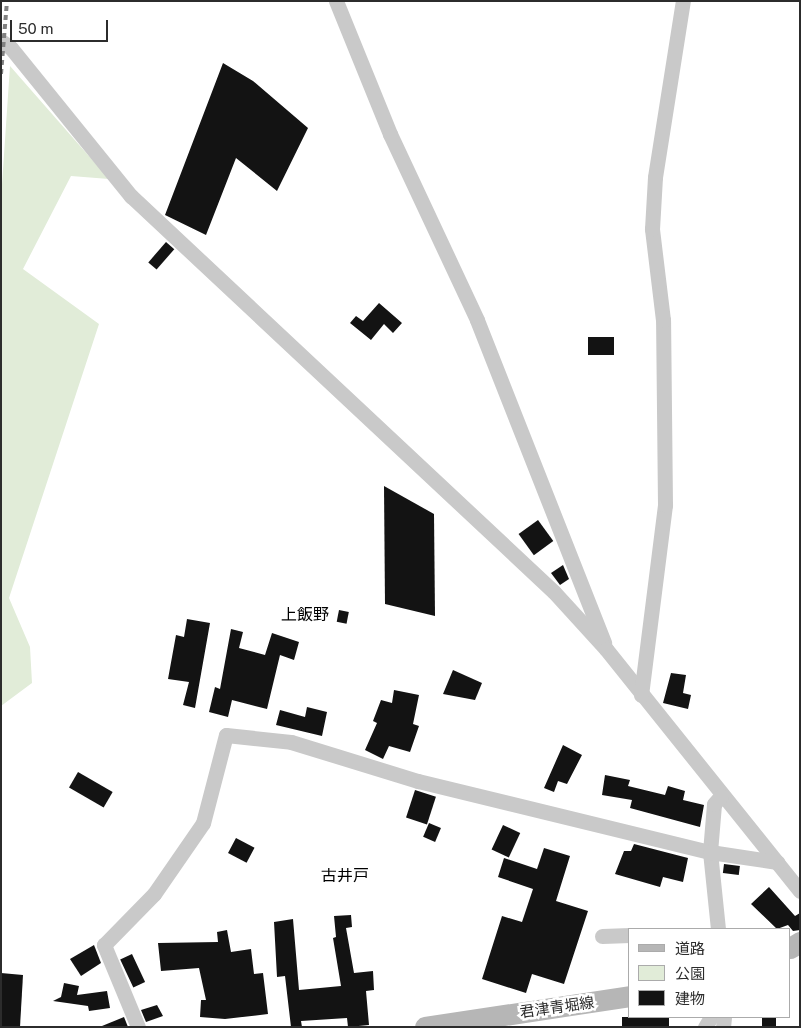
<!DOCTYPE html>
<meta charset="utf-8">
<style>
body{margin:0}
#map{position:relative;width:801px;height:1028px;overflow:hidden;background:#fff;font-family:"Public Sans","Noto Sans JP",sans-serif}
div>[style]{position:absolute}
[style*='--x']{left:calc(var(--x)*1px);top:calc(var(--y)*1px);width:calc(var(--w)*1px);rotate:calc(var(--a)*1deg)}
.green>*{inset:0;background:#e1ecd8}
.building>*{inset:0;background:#131313;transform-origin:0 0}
.minor>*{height:15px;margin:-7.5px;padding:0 7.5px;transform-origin:7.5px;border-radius:7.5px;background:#c9c9c9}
.secondary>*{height:21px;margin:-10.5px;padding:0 10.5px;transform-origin:10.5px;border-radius:10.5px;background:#b6b6b6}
.rail>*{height:4px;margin-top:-2px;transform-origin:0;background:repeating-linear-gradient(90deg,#818181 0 5px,transparent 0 9px)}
span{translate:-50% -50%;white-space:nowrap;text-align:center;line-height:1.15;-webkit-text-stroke:5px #fff;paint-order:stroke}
.street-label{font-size:15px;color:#2c2c2c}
.neighbourhood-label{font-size:16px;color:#000}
.frame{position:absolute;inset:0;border:2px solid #2c2c2c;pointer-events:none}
.legend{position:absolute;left:628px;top:928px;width:162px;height:90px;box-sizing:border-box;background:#fff;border:1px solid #ababab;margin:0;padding:6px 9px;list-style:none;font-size:15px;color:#2c2c2c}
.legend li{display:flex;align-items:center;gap:10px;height:25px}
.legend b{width:25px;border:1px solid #ababab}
.scale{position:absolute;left:10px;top:20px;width:98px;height:22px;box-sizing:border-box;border:2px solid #2c2c2c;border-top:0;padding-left:6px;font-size:15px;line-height:18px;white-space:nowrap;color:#2c2c2c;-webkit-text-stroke:4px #fff;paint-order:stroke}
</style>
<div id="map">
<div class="green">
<i style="clip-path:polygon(10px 66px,109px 179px,71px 176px,23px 269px,99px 324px,9px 598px,30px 647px,32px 683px,1px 706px,1px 199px)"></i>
</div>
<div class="building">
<i style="clip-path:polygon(223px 63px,253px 81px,308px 128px,277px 191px,236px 158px,206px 235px,165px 215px)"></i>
<i style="left:166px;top:242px;width:11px;height:27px;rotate:41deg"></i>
<i style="clip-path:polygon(379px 303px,402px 323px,393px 333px,384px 324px,371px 340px,350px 323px,356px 316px,363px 321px)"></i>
<i style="left:588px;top:337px;width:26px;height:18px"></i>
<i style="clip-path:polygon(384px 486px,434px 514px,435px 616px,385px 604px)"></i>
<i style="left:538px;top:520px;width:26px;height:24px;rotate:54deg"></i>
<i style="clip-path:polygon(563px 565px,569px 579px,560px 585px,551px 573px)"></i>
<i style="left:339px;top:610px;width:10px;height:12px;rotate:11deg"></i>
<i style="clip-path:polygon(187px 619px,210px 623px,195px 708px,183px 705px,189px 682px,168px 679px,176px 635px,184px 637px)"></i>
<i style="clip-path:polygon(231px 629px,243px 632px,239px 648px,265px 655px,272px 633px,299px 642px,294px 660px,280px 655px,267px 709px,232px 700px,228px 717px,209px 712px,215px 687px,220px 689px)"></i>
<i style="clip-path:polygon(453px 670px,482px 683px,475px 700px,443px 694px)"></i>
<i style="clip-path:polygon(671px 673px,686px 675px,683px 693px,691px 695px,688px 709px,663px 703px)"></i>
<i style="clip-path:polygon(394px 690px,419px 695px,413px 724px,419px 726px,410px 752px,389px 746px,383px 759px,365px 750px,377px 723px,373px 721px,381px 700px,392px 703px)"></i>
<i style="clip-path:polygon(307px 707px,327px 712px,322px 736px,276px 725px,280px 710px,305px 717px)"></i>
<i style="clip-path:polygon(563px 745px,582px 755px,567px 784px,558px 781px,554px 792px,544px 788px)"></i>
<i style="left:78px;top:772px;width:40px;height:18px;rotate:30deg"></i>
<i style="clip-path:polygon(605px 775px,630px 780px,628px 786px,665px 795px,668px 786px,685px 791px,683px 800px,704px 805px,700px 827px,630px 808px,632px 800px,602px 795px)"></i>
<i style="left:415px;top:790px;width:22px;height:29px;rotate:18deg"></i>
<i style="left:429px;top:823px;width:13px;height:15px;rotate:23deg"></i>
<i style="left:503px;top:825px;width:19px;height:27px;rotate:25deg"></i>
<i style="left:236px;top:838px;width:21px;height:17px;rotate:28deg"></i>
<i style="clip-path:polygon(634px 844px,688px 858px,683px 882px,663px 877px,660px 887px,615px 874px,624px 851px,631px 851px)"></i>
<i style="clip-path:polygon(544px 848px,570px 856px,556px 901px,588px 911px,564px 984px,532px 974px,526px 993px,482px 979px,502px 916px,522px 922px,533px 889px,498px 877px,504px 858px,537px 869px)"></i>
<i style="left:724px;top:864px;width:16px;height:9px;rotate:7deg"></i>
<i style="clip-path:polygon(769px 887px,795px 916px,800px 913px,800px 930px,793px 931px,788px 925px,777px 929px,751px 904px)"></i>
<i style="clip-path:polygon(351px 915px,352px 927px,346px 928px,354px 973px,373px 971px,374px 990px,366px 991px,369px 1025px,348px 1027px,347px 1018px,301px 1021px,302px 1027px,291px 1027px,285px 976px,277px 977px,274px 922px,293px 919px,299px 990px,341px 986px,333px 938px,336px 937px,334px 916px)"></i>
<i style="clip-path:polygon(227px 930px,231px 952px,251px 949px,254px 974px,263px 973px,268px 1014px,225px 1019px,200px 1017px,201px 1000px,206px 1000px,199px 968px,161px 971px,158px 943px,218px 942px,217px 932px)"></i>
<i style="clip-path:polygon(94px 945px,101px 963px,81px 976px,70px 959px)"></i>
<i style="left:132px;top:954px;width:31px;height:13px;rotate:65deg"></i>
<i style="clip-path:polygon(1px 973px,23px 975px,20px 1027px,1px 1027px)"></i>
<i style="clip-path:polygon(64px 983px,79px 986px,77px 995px,107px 991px,110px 1008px,89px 1011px,88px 1006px,53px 1001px,61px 997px)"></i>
<i style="clip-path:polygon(157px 1005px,163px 1016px,146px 1022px,141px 1010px)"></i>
<i style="clip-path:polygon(124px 1017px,128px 1027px,102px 1027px,102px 1026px)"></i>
<i style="left:622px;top:1017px;width:47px;height:10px"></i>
<i style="left:762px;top:1017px;width:14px;height:10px"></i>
</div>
<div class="minor">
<i style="--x:336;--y:1;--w:144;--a:67.9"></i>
<i style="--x:390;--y:134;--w:205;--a:64.9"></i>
<i style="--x:477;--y:320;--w:347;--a:68.5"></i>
<i style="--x:1;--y:41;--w:12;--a:35"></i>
<i style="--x:11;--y:48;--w:191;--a:51"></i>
<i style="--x:131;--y:196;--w:579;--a:43.11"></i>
<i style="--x:554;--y:592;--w:77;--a:47.6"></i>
<i style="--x:606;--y:649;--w:310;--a:51.3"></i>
<i style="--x:641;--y:695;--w:192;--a:-82.8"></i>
<i style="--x:665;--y:505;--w:185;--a:-90.6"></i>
<i style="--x:663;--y:320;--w:92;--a:-96.9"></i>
<i style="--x:652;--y:229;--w:52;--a:-86.7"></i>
<i style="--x:655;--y:177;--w:178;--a:-81"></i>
<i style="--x:718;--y:929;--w:77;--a:-95.9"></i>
<i style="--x:710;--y:852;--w:48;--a:-85.2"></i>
<i style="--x:714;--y:804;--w:11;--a:-49"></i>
<i style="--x:602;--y:936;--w:28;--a:-2"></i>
<i style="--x:138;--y:1027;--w:89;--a:-112.5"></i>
<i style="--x:104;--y:945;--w:71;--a:-45.6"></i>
<i style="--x:154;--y:894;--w:86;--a:-55.4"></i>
<i style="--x:203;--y:823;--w:91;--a:-75.4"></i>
<i style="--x:226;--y:735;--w:65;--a:6.1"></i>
<i style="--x:291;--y:742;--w:133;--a:17.1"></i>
<i style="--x:418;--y:781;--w:301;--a:13.7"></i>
<i style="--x:710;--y:852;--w:68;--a:8.5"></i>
<i style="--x:705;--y:1027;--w:12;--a:-59"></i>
<i style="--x:723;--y:1027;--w:10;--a:-84"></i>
</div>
<div class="secondary">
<i style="--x:790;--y:948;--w:12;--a:-31"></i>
<i style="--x:425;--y:1027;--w:207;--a:-8.6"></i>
</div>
<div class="rail">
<i style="--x:1;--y:74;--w:73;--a:-85.3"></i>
</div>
<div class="street-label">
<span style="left:557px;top:1007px;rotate:-8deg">君津青堀線</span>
</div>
<div class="neighbourhood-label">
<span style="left:305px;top:615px">上飯野</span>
<span style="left:345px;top:876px">古井戸</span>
</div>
<div class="frame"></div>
<ul class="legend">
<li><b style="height:6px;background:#b6b6b6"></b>道路</li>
<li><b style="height:14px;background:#e1ecd8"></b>公園</li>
<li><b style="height:14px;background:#131313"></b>建物</li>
</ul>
<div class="scale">50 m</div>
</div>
